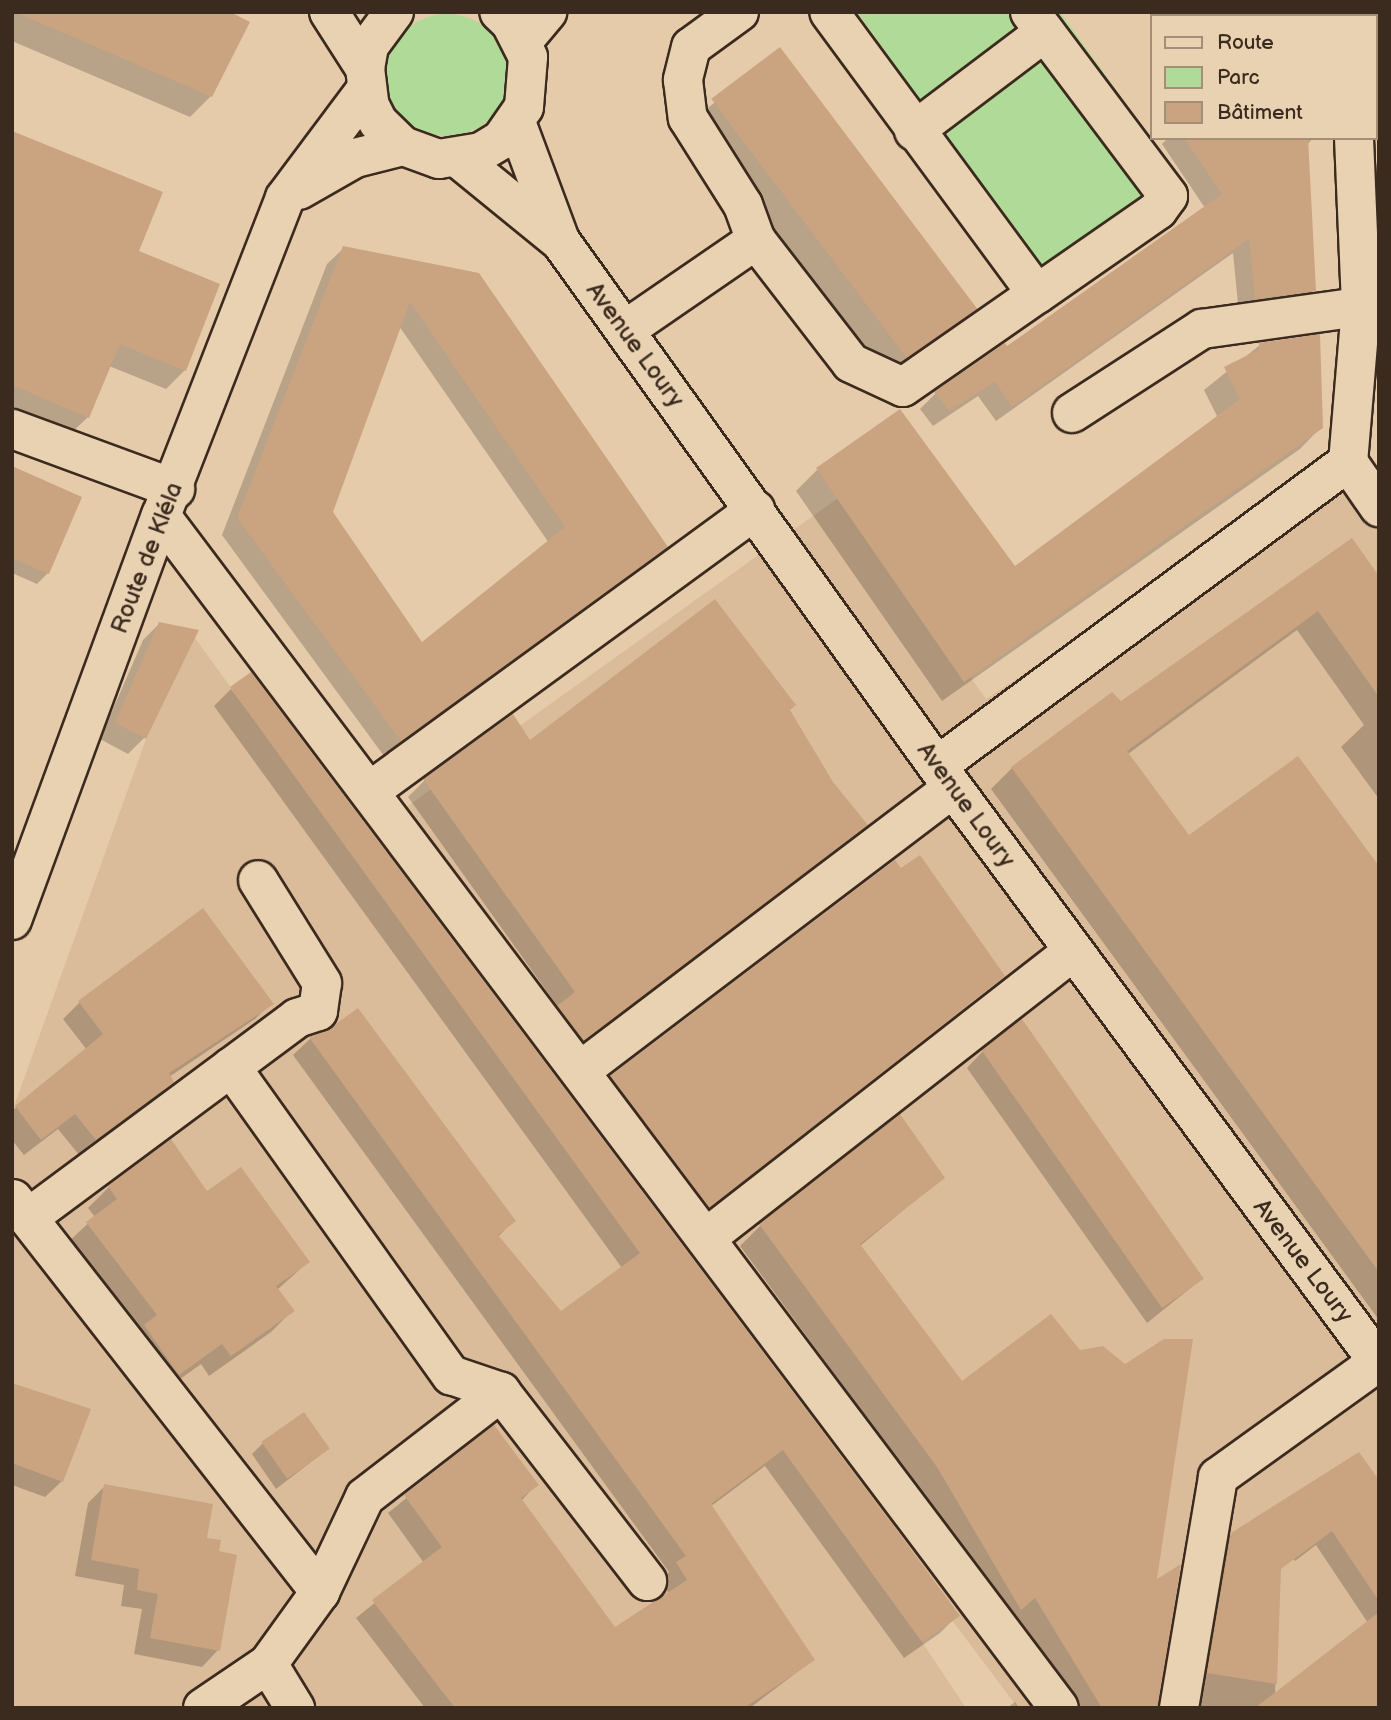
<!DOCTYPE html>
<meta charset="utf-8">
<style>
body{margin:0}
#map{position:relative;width:1391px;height:1720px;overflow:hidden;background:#e6cbaa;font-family:"Balsamiq Sans",sans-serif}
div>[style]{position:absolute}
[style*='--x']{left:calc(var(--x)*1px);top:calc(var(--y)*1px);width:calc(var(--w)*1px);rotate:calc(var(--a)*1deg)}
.built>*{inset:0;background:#dbbc9a}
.green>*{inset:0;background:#afda98}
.round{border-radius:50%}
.shadow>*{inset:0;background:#0003}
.building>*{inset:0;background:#caa480;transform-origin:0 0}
.roads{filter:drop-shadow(2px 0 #3b2a1e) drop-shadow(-2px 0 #3b2a1e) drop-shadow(0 2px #3b2a1e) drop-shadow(0 -2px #3b2a1e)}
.minor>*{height:38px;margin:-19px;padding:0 19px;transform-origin:19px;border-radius:19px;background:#e9d2b2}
.major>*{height:38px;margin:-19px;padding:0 19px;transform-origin:19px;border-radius:19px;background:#e9d2b2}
span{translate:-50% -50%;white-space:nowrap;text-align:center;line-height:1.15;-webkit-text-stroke:5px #e9d2b2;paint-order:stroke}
.street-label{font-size:24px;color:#3b2a1e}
.frame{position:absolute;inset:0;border:14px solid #3b2a1e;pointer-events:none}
.legend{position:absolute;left:1150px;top:14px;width:228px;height:126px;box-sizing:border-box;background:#e9d2b2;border:2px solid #a38f77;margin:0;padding:9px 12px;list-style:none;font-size:21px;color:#3b2a1e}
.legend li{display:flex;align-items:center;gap:14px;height:35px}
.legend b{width:35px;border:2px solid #a38f77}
</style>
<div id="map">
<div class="built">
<i style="clip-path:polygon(1348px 462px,1379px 505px,1379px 1708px,1018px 1708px,363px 838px,841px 496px,986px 699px)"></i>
<i style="clip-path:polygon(195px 638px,922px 1642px,966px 1708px,12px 1708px,12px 1112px,146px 739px)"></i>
</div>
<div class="green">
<i style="clip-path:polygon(857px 12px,1060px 12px,1175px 172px,1042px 269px)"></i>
<i class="round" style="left:386px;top:14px;width:122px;height:122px"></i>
</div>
<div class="shadow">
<i style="clip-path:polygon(12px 12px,226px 12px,211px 96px,190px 117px,12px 41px)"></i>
<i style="clip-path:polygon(779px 50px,976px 308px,955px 329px,886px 377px,692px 121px)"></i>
<i style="clip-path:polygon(12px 133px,137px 252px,185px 370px,166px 389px,109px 366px,88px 417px,69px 435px,12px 411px)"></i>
<i style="clip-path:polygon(1168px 138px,1313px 138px,1307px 145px,1314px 290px,1298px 306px,1239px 314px,1233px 253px,996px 421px,978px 396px,933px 426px,920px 409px,936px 393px,1007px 348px,1205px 208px,1162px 144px)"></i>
<i style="clip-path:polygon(evenodd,344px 248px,478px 275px,665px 547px,384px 756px,222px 535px,327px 264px,344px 248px,399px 326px,549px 543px,422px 644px,331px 512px,399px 326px)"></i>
<i style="clip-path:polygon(1260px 345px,1321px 427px,1300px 449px,942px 701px,796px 491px,817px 470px,1015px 568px,1218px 418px,1204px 390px)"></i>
<i style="clip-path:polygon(12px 468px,48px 573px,37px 584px,12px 573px)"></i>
<i style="clip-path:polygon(1379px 579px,1379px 799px,1341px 747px,1364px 725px,1297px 630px,1128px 754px,1188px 838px,1379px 869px,1379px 1320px,991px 789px,1012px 768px,1112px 695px,1120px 703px)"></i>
<i style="clip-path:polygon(160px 623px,144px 738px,128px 754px,100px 739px,143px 640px)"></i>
<i style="clip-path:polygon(231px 689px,957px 1616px,940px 1633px,904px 1658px,765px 1466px,710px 1507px,813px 1660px,750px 1708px,425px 1708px,356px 1618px,424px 1563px,388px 1513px,494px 1427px,536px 1485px,521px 1501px,615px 1630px,669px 1594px,661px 1581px,669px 1572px,293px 1055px,310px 1039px,326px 1033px,513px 1221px,497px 1238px,561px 1313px,622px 1268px,214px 706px)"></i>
<i style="clip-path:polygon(788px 711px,832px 783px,865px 825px,567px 1056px,542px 1023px,558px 1007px,408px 797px,425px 780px,529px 742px)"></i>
<i style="clip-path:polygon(1003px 976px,692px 1222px,595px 1093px,611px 1077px)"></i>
<i style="clip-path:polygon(79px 1003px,271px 1003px,255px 1019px,169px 1077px,172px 1082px,155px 1098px,79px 1155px,58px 1129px,24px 1155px,12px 1140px,12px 1111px,87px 1050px,63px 1019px)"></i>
<i style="clip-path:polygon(983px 1051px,1203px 1278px,1147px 1323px,967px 1068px)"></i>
<i style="clip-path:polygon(942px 1178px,860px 1246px,961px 1383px,1154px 1582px,1144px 1708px,1071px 1708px,1000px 1629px,918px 1487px,740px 1246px,760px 1226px)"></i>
<i style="clip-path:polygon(109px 1187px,207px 1193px,308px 1262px,277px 1290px,292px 1311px,271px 1332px,209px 1376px,201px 1364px,158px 1395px,66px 1244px,95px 1217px,88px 1208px)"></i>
<i style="clip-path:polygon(12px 1385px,62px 1481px,45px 1497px,12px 1485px)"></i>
<i style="clip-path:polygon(263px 1443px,328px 1449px,276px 1489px,252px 1454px)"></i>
<i style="clip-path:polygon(1379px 1483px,1379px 1676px,1368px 1623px,1316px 1545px,1295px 1561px,1287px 1551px,1262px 1567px,1279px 1595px,1275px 1694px,1348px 1708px,1189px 1708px,1216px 1550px,1232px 1534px)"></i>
<i style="clip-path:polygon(105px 1486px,218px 1650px,202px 1667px,134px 1654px,142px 1609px,121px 1606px,124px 1585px,75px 1576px,88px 1503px)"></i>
<i style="clip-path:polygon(1015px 1702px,1019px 1708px,1007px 1708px)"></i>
</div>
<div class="building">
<i style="clip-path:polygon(15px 12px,230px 12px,250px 22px,212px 97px)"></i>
<i style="left:780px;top:47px;width:328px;height:86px;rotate:53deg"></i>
<i style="clip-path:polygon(12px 131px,163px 192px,139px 251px,220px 284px,186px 371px,120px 344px,89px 418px,12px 385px)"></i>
<i style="clip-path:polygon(1184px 138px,1308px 138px,1316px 291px,1255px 299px,1249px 239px,1012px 407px,995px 382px,949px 411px,934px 392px,1005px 343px,1007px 346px,1222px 194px)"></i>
<i style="clip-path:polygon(evenodd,343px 246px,479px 273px,668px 547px,401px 741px,237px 518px,343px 246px,410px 302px,565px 527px,422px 642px,333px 512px,410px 302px)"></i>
<i style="clip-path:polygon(1320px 334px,1323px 428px,964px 682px,816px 468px,900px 409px,1015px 566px,1240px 399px,1224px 367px,1260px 349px,1259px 343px)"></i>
<i style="clip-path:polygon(12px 466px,82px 497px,49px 574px,12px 558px)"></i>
<i style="clip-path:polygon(1352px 538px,1379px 576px,1379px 697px,1318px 611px,1127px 751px,1189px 835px,1298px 756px,1379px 866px,1379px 1272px,1011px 767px,1112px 692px,1121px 701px)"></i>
<i style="clip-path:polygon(715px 599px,796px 705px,790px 710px,833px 782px,868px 825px,584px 1041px,557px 1006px,575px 992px,423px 779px,513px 714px,530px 740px)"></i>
<i style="clip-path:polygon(159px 622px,199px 630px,146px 739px,115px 723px)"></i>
<i style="clip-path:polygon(251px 672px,896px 1529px,960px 1616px,922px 1642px,783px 1450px,711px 1504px,815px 1660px,744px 1708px,455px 1708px,372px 1600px,442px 1547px,404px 1495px,494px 1425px,539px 1485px,521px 1498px,615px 1627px,687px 1580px,676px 1562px,686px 1556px,309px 1037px,326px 1031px,358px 1008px,516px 1221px,498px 1235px,561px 1311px,640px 1253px,230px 687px)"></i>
<i style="clip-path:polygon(920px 855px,1005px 976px,709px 1208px,610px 1076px,895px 860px,901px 868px)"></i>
<i style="clip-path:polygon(203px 908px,274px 1004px,169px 1073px,174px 1082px,96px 1140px,75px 1114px,41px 1140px,15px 1106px,103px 1034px,78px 1001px)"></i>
<i style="left:1022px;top:1019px;width:317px;height:51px;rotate:55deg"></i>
<i style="clip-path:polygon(900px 1114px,945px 1178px,860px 1244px,962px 1381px,1051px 1314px,1080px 1350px,1103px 1346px,1125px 1364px,1164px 1339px,1193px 1339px,1157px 1579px,1181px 1564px,1158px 1708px,1102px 1708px,1035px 1598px,1021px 1610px,937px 1467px,759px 1224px)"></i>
<i style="clip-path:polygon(171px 1139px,207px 1191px,241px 1167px,310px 1262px,276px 1286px,295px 1311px,231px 1356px,222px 1344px,179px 1375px,144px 1325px,157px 1315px,86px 1222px,117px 1199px,108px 1186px)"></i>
<i style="clip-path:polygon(12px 1383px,91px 1409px,63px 1482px,12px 1463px)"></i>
<i style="left:304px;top:1412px;width:45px;height:52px;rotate:55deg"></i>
<i style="clip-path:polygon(1359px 1452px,1379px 1480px,1379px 1601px,1332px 1531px,1281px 1569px,1277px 1684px,1207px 1673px,1231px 1533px)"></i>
<i style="clip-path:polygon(104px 1484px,213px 1504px,207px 1538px,221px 1540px,219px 1551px,237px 1555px,220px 1651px,150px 1638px,158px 1594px,137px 1590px,139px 1569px,91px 1560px)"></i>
<i style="clip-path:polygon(1379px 1612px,1379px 1708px,1255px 1708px)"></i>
</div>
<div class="roads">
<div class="minor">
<i style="--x:329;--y:12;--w:67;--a:57.3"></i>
<i style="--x:739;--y:12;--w:59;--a:143.9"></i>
<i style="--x:691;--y:47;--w:34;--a:104"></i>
<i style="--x:683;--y:80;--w:38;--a:83"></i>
<i style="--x:688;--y:118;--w:103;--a:57.7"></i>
<i style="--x:743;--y:205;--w:37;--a:70"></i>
<i style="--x:756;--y:240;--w:155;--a:52.3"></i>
<i style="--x:851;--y:363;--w:57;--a:24.8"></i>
<i style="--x:903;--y:387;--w:163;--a:-34.8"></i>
<i style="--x:1037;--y:294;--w:350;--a:-126.4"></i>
<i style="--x:1030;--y:12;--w:230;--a:53.1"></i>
<i style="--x:1168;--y:196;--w:17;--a:126"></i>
<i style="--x:1158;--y:210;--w:147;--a:145.2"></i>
<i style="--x:1348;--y:12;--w:4;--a:90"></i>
<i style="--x:914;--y:131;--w:164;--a:-37.1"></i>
<i style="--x:1354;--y:138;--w:170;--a:87.6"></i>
<i style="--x:1361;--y:308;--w:155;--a:94.8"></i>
<i style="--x:1348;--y:462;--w:55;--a:55.4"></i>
<i style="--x:625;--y:330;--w:159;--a:-34.5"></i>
<i style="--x:1072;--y:413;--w:155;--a:-32.9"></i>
<i style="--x:1202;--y:329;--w:179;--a:-8"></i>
<i style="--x:12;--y:429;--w:174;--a:20.2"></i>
<i style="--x:161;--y:516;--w:1492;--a:53.01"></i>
<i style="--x:937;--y:766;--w:511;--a:-36.49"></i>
<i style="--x:370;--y:791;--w:477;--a:-36.1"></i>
<i style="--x:231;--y:1067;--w:379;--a:54.5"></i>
<i style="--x:451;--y:1375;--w:53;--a:18.8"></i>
<i style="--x:501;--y:1392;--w:239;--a:52.3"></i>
<i style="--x:580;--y:1071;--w:468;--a:-37.2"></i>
<i style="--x:13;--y:1199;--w:499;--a:52"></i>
<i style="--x:28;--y:1218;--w:335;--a:-36.6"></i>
<i style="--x:297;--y:1018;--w:22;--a:-18"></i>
<i style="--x:318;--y:1011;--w:28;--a:-82"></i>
<i style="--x:322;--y:983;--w:121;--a:-121.9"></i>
<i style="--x:706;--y:1238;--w:466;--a:-38"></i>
<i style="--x:268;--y:1664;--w:52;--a:58.5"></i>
<i style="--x:203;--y:1708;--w:78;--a:-34.1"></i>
<i style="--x:268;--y:1664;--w:89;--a:-54.2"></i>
<i style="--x:320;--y:1592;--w:105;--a:-64.7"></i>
<i style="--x:365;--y:1497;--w:172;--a:-37.7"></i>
<i style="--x:1179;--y:1708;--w:234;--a:-80.4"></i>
<i style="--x:1218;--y:1477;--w:197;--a:-35.7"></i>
</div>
<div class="major">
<i style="--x:394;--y:12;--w:42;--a:126.3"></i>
<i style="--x:369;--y:46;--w:22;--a:100"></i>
<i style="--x:365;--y:68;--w:38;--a:83"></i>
<i style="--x:370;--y:106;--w:18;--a:63"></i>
<i style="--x:378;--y:122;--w:35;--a:44"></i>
<i style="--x:403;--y:146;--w:38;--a:20"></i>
<i style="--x:439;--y:159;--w:43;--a:-9.5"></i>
<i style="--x:481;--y:152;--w:23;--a:-31"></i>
<i style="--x:501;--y:140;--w:40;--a:-55.1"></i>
<i style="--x:524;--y:107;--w:50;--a:-85.4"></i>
<i style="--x:528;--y:57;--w:38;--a:-117"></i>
<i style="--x:511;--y:23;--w:16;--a:-137"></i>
<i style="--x:523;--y:41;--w:38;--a:-50"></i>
<i style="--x:516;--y:122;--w:126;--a:69.6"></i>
<i style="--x:458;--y:158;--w:133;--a:39.2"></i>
<i style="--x:561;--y:242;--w:645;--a:54.34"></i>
<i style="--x:937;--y:766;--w:743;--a:53.48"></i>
<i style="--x:299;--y:190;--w:64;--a:-29.7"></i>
<i style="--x:355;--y:158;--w:49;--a:-14"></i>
<i style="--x:12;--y:920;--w:431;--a:-69.8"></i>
<i style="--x:161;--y:516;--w:341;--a:-68.7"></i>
<i style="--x:285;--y:198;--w:134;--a:-53.2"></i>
</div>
</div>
<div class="street-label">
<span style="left:635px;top:345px;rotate:54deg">Avenue Loury</span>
<span style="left:147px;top:558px;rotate:-69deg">Route de Kléla</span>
<span style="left:966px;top:805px;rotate:54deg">Avenue Loury</span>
<span style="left:1303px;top:1261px;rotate:53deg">Avenue Loury</span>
</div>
<div class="frame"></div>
<ul class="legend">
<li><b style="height:9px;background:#e9d2b2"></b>Route</li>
<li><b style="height:19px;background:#afda98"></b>Parc</li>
<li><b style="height:19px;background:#caa480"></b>Bâtiment</li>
</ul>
</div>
